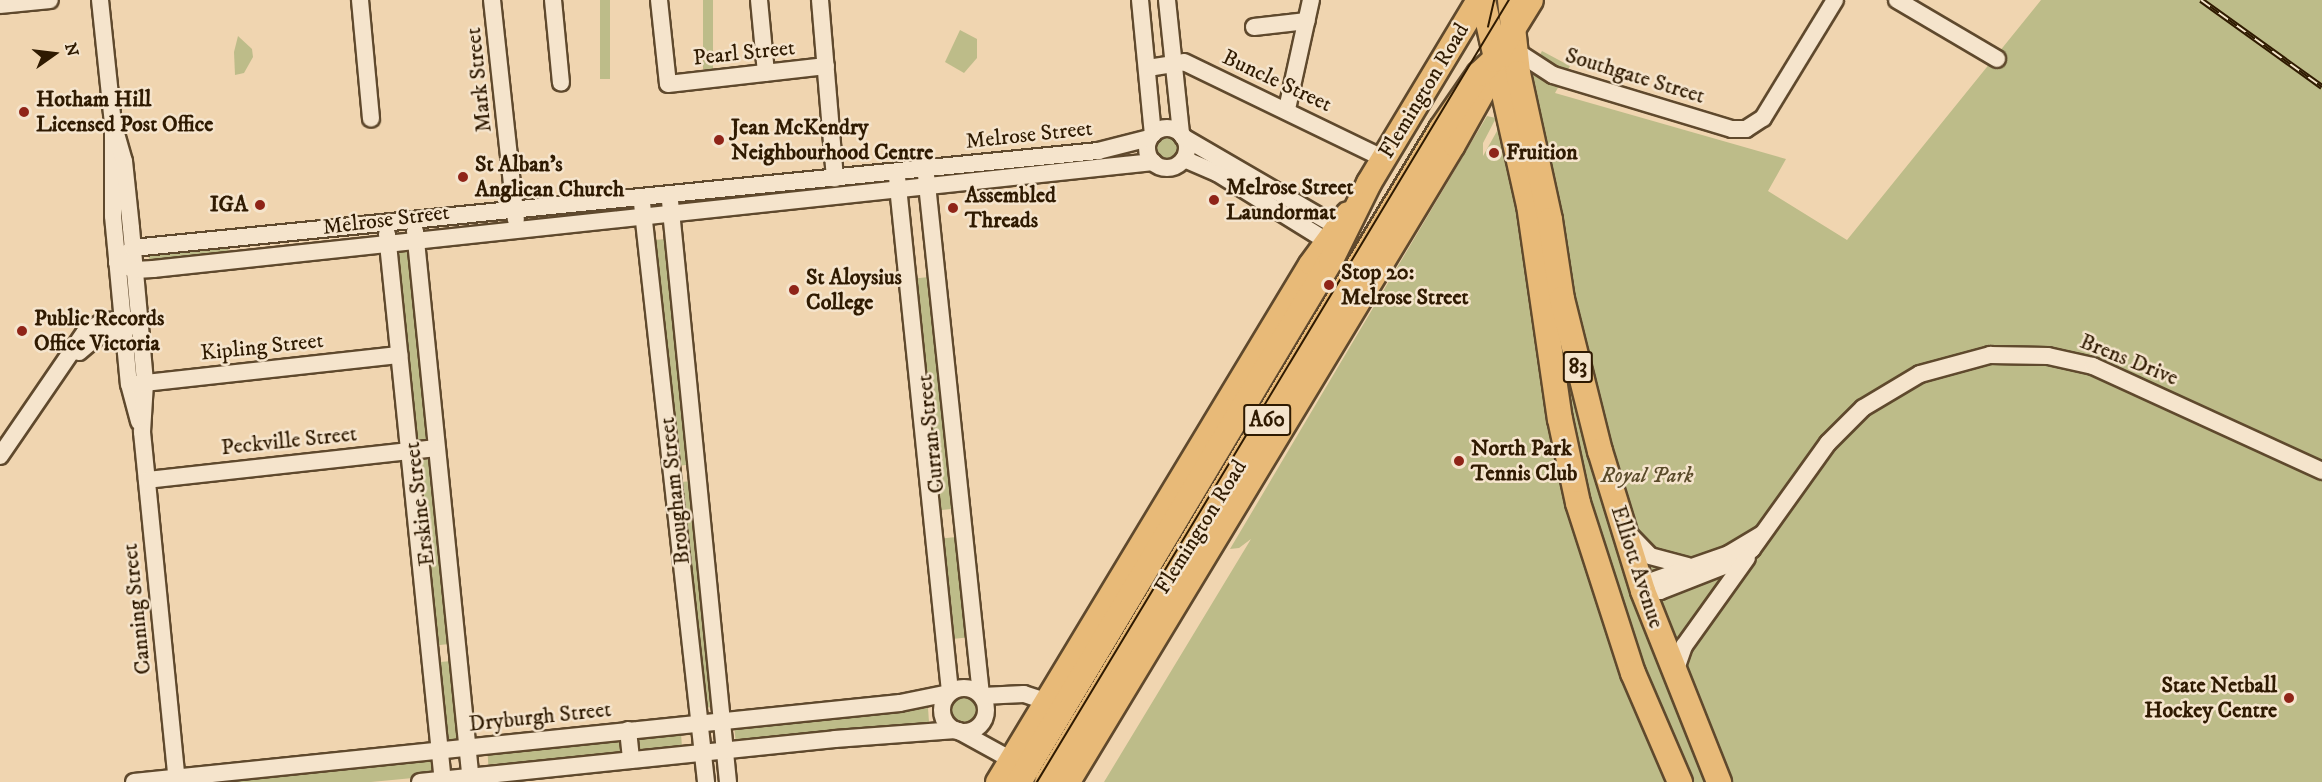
<!DOCTYPE html>
<style>
body{margin:0}
#map{position:relative;width:2322px;height:782px;overflow:hidden;background:#f0d5b0;font-family:"IM FELL DW Pica",serif}
div>[style]{position:absolute}
[style*='--x']{left:calc(var(--x)*1px);top:calc(var(--y)*1px);width:calc(var(--w)*1px);rotate:calc(var(--a)*1deg)}
.green>*{inset:0;background:#bdbc89;transform-origin:0 0}
.round{border-radius:50%}
.roads{filter:drop-shadow(2px 0 #5f492d) drop-shadow(-2px 0 #5f492d) drop-shadow(0 2px #5f492d) drop-shadow(0 -2px #5f492d)}
.minor>*{height:16px;margin:-8px;padding:0 8px;transform-origin:8px;border-radius:8px;background:#f5e4cc}
.minor>.ring{margin:-8px;padding:0;box-sizing:content-box;background:none;border:16px solid #f5e4cc;border-radius:50%}
.major>*{height:20px;margin:-10px;padding:0 10px;transform-origin:10px;border-radius:10px;background:#e8ba78}
.highway>*{height:24px;margin:-12px;padding:0 12px;transform-origin:12px;border-radius:12px;background:#e8ba78}
.tram>*{height:1.5px;margin:-0.75px;padding:0 0.75px;transform-origin:0.75px;border-radius:0.75px;background:#2f1a01}
.rail>*{height:6px;margin-top:-3px;transform-origin:0;background:repeating-linear-gradient(90deg,#f5e4cc 0 11px,#2f1a01 0 22px);box-sizing:border-box;border-block:2px solid #2f1a01}
.dots>*{width:16px;height:16px;translate:-50% -50%;box-sizing:border-box;border:3px solid #f5e4cc;border-radius:50%}
span{translate:-50% -50%;white-space:nowrap;text-align:center;line-height:1.15;-webkit-text-stroke:5px #f5e4cc;paint-order:stroke}
.shield-label span{padding:2px 4px;background:#f5e4cc;border:2px solid;border-radius:4px;-webkit-text-stroke-width:0}
.shield-label{font-size:21px;color:#2f1a01;font-weight:700}
.street-label{font-size:22px;color:#2f1a01}
.poi-label{font-size:22px;color:#2f1a01;font-weight:700}
.left{translate:0 -50%;text-align:left}
.right{translate:-100% -50%;text-align:right}
.park-label{font-size:22px;color:#5a4b2a;font-style:italic}
.north{position:absolute;left:24px;top:24px;width:60px;height:60px;-webkit-text-stroke:4px #f5e4cc;paint-order:stroke;rotate:76deg;font-size:16px;font-weight:700;line-height:24px;text-align:center;color:#2f1a01}
.north::after{content:'';display:block;margin:auto;width:21px;height:27px;background:#2f1a01;clip-path:polygon(50% 0,100% 100%,50% 72%,0 100%)}
</style>
<div id="map">
<div class="green">
<i style="left:600px;top:0;width:10px;height:79px"></i>
<i style="left:703px;top:0;width:10px;height:69px"></i>
<i style="clip-path:polygon(2041px 0,2322px 0,2322px 782px,1104px 782px,1251px 539px,1239px 548px,1230px 549px,1487px 116px,1496px 118px,1483px 143px,1483px 156px,1542px 51px,1570px 66px,1555px 93px,1786px 159px,1768px 191px,1847px 240px)"></i>
<i style="clip-path:polygon(960px 30px,977px 39px,977px 58px,964px 73px,945px 62px)"></i>
<i style="clip-path:polygon(238px 36px,252px 49px,253px 57px,244px 73px,235px 75px,234px 52px)"></i>
<i class="round" style="left:1155px;top:136px;width:24px;height:24px"></i>
<i style="left:665px;top:239px;width:227px;height:13px;rotate:84deg"></i>
<i style="left:228px;top:245px;width:11px;height:80px;rotate:85deg"></i>
<i style="left:407px;top:250px;width:194px;height:13px;rotate:84deg"></i>
<i style="left:929px;top:277px;width:233px;height:14px;rotate:84deg"></i>
<i style="left:430px;top:459px;width:186px;height:14px;rotate:84deg"></i>
<i style="left:692px;top:481px;width:227px;height:13px;rotate:84deg"></i>
<i style="left:956px;top:537px;width:101px;height:12px;rotate:84deg"></i>
<i style="left:452px;top:661px;width:78px;height:15px;rotate:85deg"></i>
<i class="round" style="left:947px;top:693px;width:34px;height:34px"></i>
<i style="clip-path:polygon(928px 708px,929px 722px,736px 744px,734px 726px)"></i>
<i style="left:681px;top:733px;width:15px;height:48px;rotate:86deg"></i>
<i style="left:621px;top:741px;width:14px;height:134px;rotate:86deg"></i>
<i style="clip-path:polygon(431px 758px,434px 776px,371px 782px,205px 782px)"></i>
</div>
<div class="roads">
<div class="minor">
<i style="--x:100;--y:0;--w:124;--a:84"></i>
<i style="--x:113;--y:123;--w:93;--a:90"></i>
<i style="--x:113;--y:216;--w:169;--a:84.6"></i>
<i style="--x:129;--y:384;--w:39;--a:75"></i>
<i style="--x:360;--y:0;--w:119;--a:84.7"></i>
<i style="--x:492;--y:0;--w:221;--a:83.8"></i>
<i style="--x:553;--y:0;--w:83;--a:84.5"></i>
<i style="--x:659;--y:0;--w:84;--a:83.9"></i>
<i style="--x:668;--y:84;--w:159;--a:-6.5"></i>
<i style="--x:759;--y:0;--w:73;--a:84.5"></i>
<i style="--x:820;--y:0;--w:179;--a:85.2"></i>
<i style="--x:1140;--y:0;--w:135;--a:84.5"></i>
<i style="--x:1167;--y:0;--w:135;--a:84"></i>
<i style="--x:1897;--y:0;--w:116;--a:30.5"></i>
<i style="--x:0;--y:5;--w:50;--a:-5.7"></i>
<i style="--x:1254;--y:27;--w:53;--a:-6.5"></i>
<i style="--x:1516;--y:51;--w:44;--a:33"></i>
<i style="--x:1553;--y:75;--w:187;--a:16.8"></i>
<i style="--x:1732;--y:129;--w:14;--a:0"></i>
<i style="--x:1746;--y:129;--w:20;--a:-33"></i>
<i style="--x:1763;--y:118;--w:138;--a:-58.6"></i>
<i style="--x:1148;--y:68;--w:36;--a:-9"></i>
<i style="--x:1184;--y:62;--w:221;--a:25.8"></i>
<i style="--x:1287;--y:109;--w:112;--a:-77.6"></i>
<i style="--x:113;--y:123;--w:40;--a:74"></i>
<i style="--x:124;--y:161;--w:67;--a:84"></i>
<i style="--x:131;--y:228;--w:156;--a:84.8"></i>
<i style="--x:145;--y:383;--w:49;--a:93.5"></i>
<i style="--x:142;--y:432;--w:352;--a:84.3"></i>
<i class="ring" style="left:1147px;top:128px;width:24px;height:24px"></i>
<i style="--x:1183;--y:137;--w:177;--a:30.2"></i>
<i style="--x:1184;--y:159;--w:36;--a:23"></i>
<i style="--x:1217;--y:173;--w:127;--a:31.8"></i>
<i style="--x:926;--y:175;--w:523;--a:83.96"></i>
<i style="--x:897;--y:177;--w:518;--a:84.12"></i>
<i style="--x:670;--y:201;--w:584;--a:84.3"></i>
<i style="--x:642;--y:203;--w:583;--a:83.69"></i>
<i style="--x:415;--y:231;--w:554;--a:84.2"></i>
<i style="--x:387;--y:234;--w:551;--a:84.17"></i>
<i style="--x:117;--y:262;--w:21;--a:-41"></i>
<i style="--x:133;--y:248;--w:970;--a:-5.74"></i>
<i style="--x:1098;--y:151;--w:53;--a:-14.3"></i>
<i style="--x:117;--y:262;--w:20;--a:24"></i>
<i style="--x:135;--y:270;--w:18;--a:-3"></i>
<i style="--x:153;--y:269;--w:1006;--a:-6.11"></i>
<i style="--x:79;--y:352;--w:23;--a:-40"></i>
<i style="--x:97;--y:337;--w:38;--a:-17"></i>
<i style="--x:136;--y:384;--w:265;--a:-6.3"></i>
<i style="--x:0;--y:456;--w:150;--a:-55.6"></i>
<i style="--x:85;--y:332;--w:22;--a:-30"></i>
<i style="--x:104;--y:321;--w:27;--a:-2"></i>
<i style="--x:147;--y:480;--w:290;--a:-6.3"></i>
<i style="--x:1629;--y:534;--w:30;--a:46"></i>
<i style="--x:1650;--y:556;--w:39;--a:15"></i>
<i style="--x:1762;--y:534;--w:39;--a:149"></i>
<i style="--x:1729;--y:554;--w:82;--a:160.7"></i>
<i style="--x:1652;--y:581;--w:13;--a:132"></i>
<i style="--x:1643;--y:591;--w:17;--a:0"></i>
<i style="--x:1660;--y:591;--w:85;--a:-21.4"></i>
<i style="--x:1739;--y:560;--w:17;--a:-40"></i>
<i style="--x:1752;--y:549;--w:130;--a:-54.4"></i>
<i style="--x:1828;--y:443;--w:49;--a:-45"></i>
<i style="--x:1863;--y:408;--w:66;--a:-30.8"></i>
<i style="--x:1920;--y:374;--w:73;--a:-15.2"></i>
<i style="--x:1990;--y:355;--w:58;--a:1"></i>
<i style="--x:2048;--y:356;--w:46;--a:12.5"></i>
<i style="--x:2093;--y:366;--w:252;--a:24.6"></i>
<i style="--x:1675;--y:672;--w:28;--a:-71"></i>
<i style="--x:1684;--y:646;--w:108;--a:-54.4"></i>
<i class="ring" style="left:942px;top:688px;width:28px;height:28px"></i>
<i style="--x:982;--y:696;--w:42;--a:-2.7"></i>
<i style="--x:1024;--y:694;--w:22;--a:18"></i>
<i style="--x:628;--y:730;--w:30;--a:84"></i>
<i style="--x:959;--y:731;--w:58;--a:28.8"></i>
<i style="--x:134;--y:782;--w:770;--a:-5.89"></i>
<i style="--x:900;--y:703;--w:50;--a:-11.5"></i>
<i style="--x:420;--y:782;--w:417;--a:-5.9"></i>
<i style="--x:835;--y:739;--w:121;--a:-4.3"></i>
</div>
<div class="major">
<i style="--x:996;--y:782;--w:605;--a:-58.86"></i>
<i style="--x:1309;--y:264;--w:64;--a:-53.8"></i>
<i style="--x:1070;--y:782;--w:742;--a:-58.84"></i>
<i style="--x:1454;--y:147;--w:65;--a:-60.7"></i>
<i style="--x:1486;--y:90;--w:29;--a:-76"></i>
</div>
<div class="highway">
<i style="--x:1483;--y:0;--w:210;--a:77.4"></i>
<i style="--x:1529;--y:205;--w:216;--a:81.8"></i>
<i style="--x:1560;--y:419;--w:86;--a:77.9"></i>
<i style="--x:1578;--y:503;--w:179;--a:72.1"></i>
<i style="--x:1633;--y:673;--w:119;--a:66.7"></i>
<i style="--x:1510;--y:0;--w:73;--a:83.7"></i>
<i style="--x:1518;--y:73;--w:150;--a:77.7"></i>
<i style="--x:1550;--y:220;--w:80;--a:81.4"></i>
<i style="--x:1562;--y:299;--w:157;--a:76"></i>
<i style="--x:1600;--y:451;--w:146;--a:72.9"></i>
<i style="--x:1643;--y:591;--w:206;--a:68.3"></i>
<i style="--x:1019;--y:782;--w:608;--a:-59.13"></i>
<i style="--x:1331;--y:260;--w:86;--a:-63.7"></i>
<i style="--x:1369;--y:183;--w:214;--a:-59"></i>
<i style="--x:1047;--y:782;--w:763;--a:-58.89"></i>
<i style="--x:1441;--y:129;--w:67;--a:-55.4"></i>
<i style="--x:1479;--y:74;--w:21;--a:-43"></i>
<i style="--x:1494;--y:60;--w:70;--a:-58.3"></i>
</div>
</div>
<div class="tram">
<i style="--x:1488;--y:27;--w:28;--a:-77"></i>
<i style="--x:1037;--y:782;--w:913;--a:-58.89"></i>
</div>
<div class="rail">
<i style="--x:2201;--y:0;--w:149;--a:35.7"></i>
</div>
<div class="dots">
<i style="left:24px;top:112px;background:#8f2418"></i>
<i style="left:719px;top:140px;background:#8f2418"></i>
<i style="left:1494px;top:153px;background:#8f2418"></i>
<i style="left:463px;top:177px;background:#8f2418"></i>
<i style="left:1214px;top:200px;background:#8f2418"></i>
<i style="left:260px;top:205px;background:#8f2418"></i>
<i style="left:953px;top:208px;background:#8f2418"></i>
<i style="left:1329px;top:285px;background:#8f2418"></i>
<i style="left:794px;top:290px;background:#8f2418"></i>
<i style="left:22px;top:331px;background:#8f2418"></i>
<i style="left:1459px;top:461px;background:#8f2418"></i>
<i style="left:2289px;top:698px;background:#8f2418"></i>
</div>
<div class="shield-label">
<span style="left:1578px;top:367px">83</span>
<span style="left:1267px;top:420px">A60</span>
</div>
<div class="street-label">
<span style="left:744px;top:53px;rotate:-6deg">Pearl Street</span>
<span style="left:1635px;top:76px;rotate:17deg">Southgate Street</span>
<span style="left:479px;top:80px;rotate:-96deg">Mark Street</span>
<span style="left:1277px;top:81px;rotate:25deg">Buncle Street</span>
<span style="left:1424px;top:91px;rotate:-59deg">Flemington Road</span>
<span style="left:1029px;top:135px;rotate:-6deg">Melrose Street</span>
<span style="left:386px;top:220px;rotate:-7deg">Melrose Street</span>
<span style="left:262px;top:347px;rotate:-6deg">Kipling Street</span>
<span style="left:2129px;top:360px;rotate:22deg">Brens Drive</span>
<span style="left:931px;top:434px;rotate:-96deg">Curran Street</span>
<span style="left:289px;top:441px;rotate:-6deg">Peckville Street</span>
<span style="left:675px;top:491px;rotate:-96deg">Brougham Street</span>
<span style="left:420px;top:504px;rotate:-97deg">Erskine Street</span>
<span style="left:1201px;top:527px;rotate:-58deg">Flemington Road</span>
<span style="left:1637px;top:567px;rotate:72deg">Elliott Avenue</span>
<span style="left:137px;top:609px;rotate:-96deg">Canning Street</span>
<span style="left:540px;top:717px;rotate:-6deg">Dryburgh Street</span>
</div>
<div class="poi-label">
<span class="left" style="left:36px;top:112px">Hotham Hill<br>Licensed Post Office</span>
<span class="left" style="left:731px;top:140px">Jean McKendry<br>Neighbourhood Centre</span>
<span class="left" style="left:1506px;top:153px">Fruition</span>
<span class="left" style="left:475px;top:177px">St Alban's<br>Anglican Church</span>
<span class="left" style="left:1226px;top:200px">Melrose Street<br>Laundormat</span>
<span class="left" style="left:965px;top:208px">Assembled<br>Threads</span>
<span class="right" style="left:248px;top:205px">IGA</span>
<span class="left" style="left:1341px;top:285px">Stop 20:<br>Melrose Street</span>
<span class="left" style="left:806px;top:290px">St Aloysius<br>College</span>
<span class="left" style="left:34px;top:331px">Public Records<br>Office Victoria</span>
<span class="left" style="left:1471px;top:461px">North Park<br>Tennis Club</span>
<span class="right" style="left:2277px;top:698px">State Netball<br>Hockey Centre</span>
</div>
<div class="park-label">
<span style="left:1647px;top:476px">Royal Park</span>
</div>
<div class="north">N</div>
</div>
